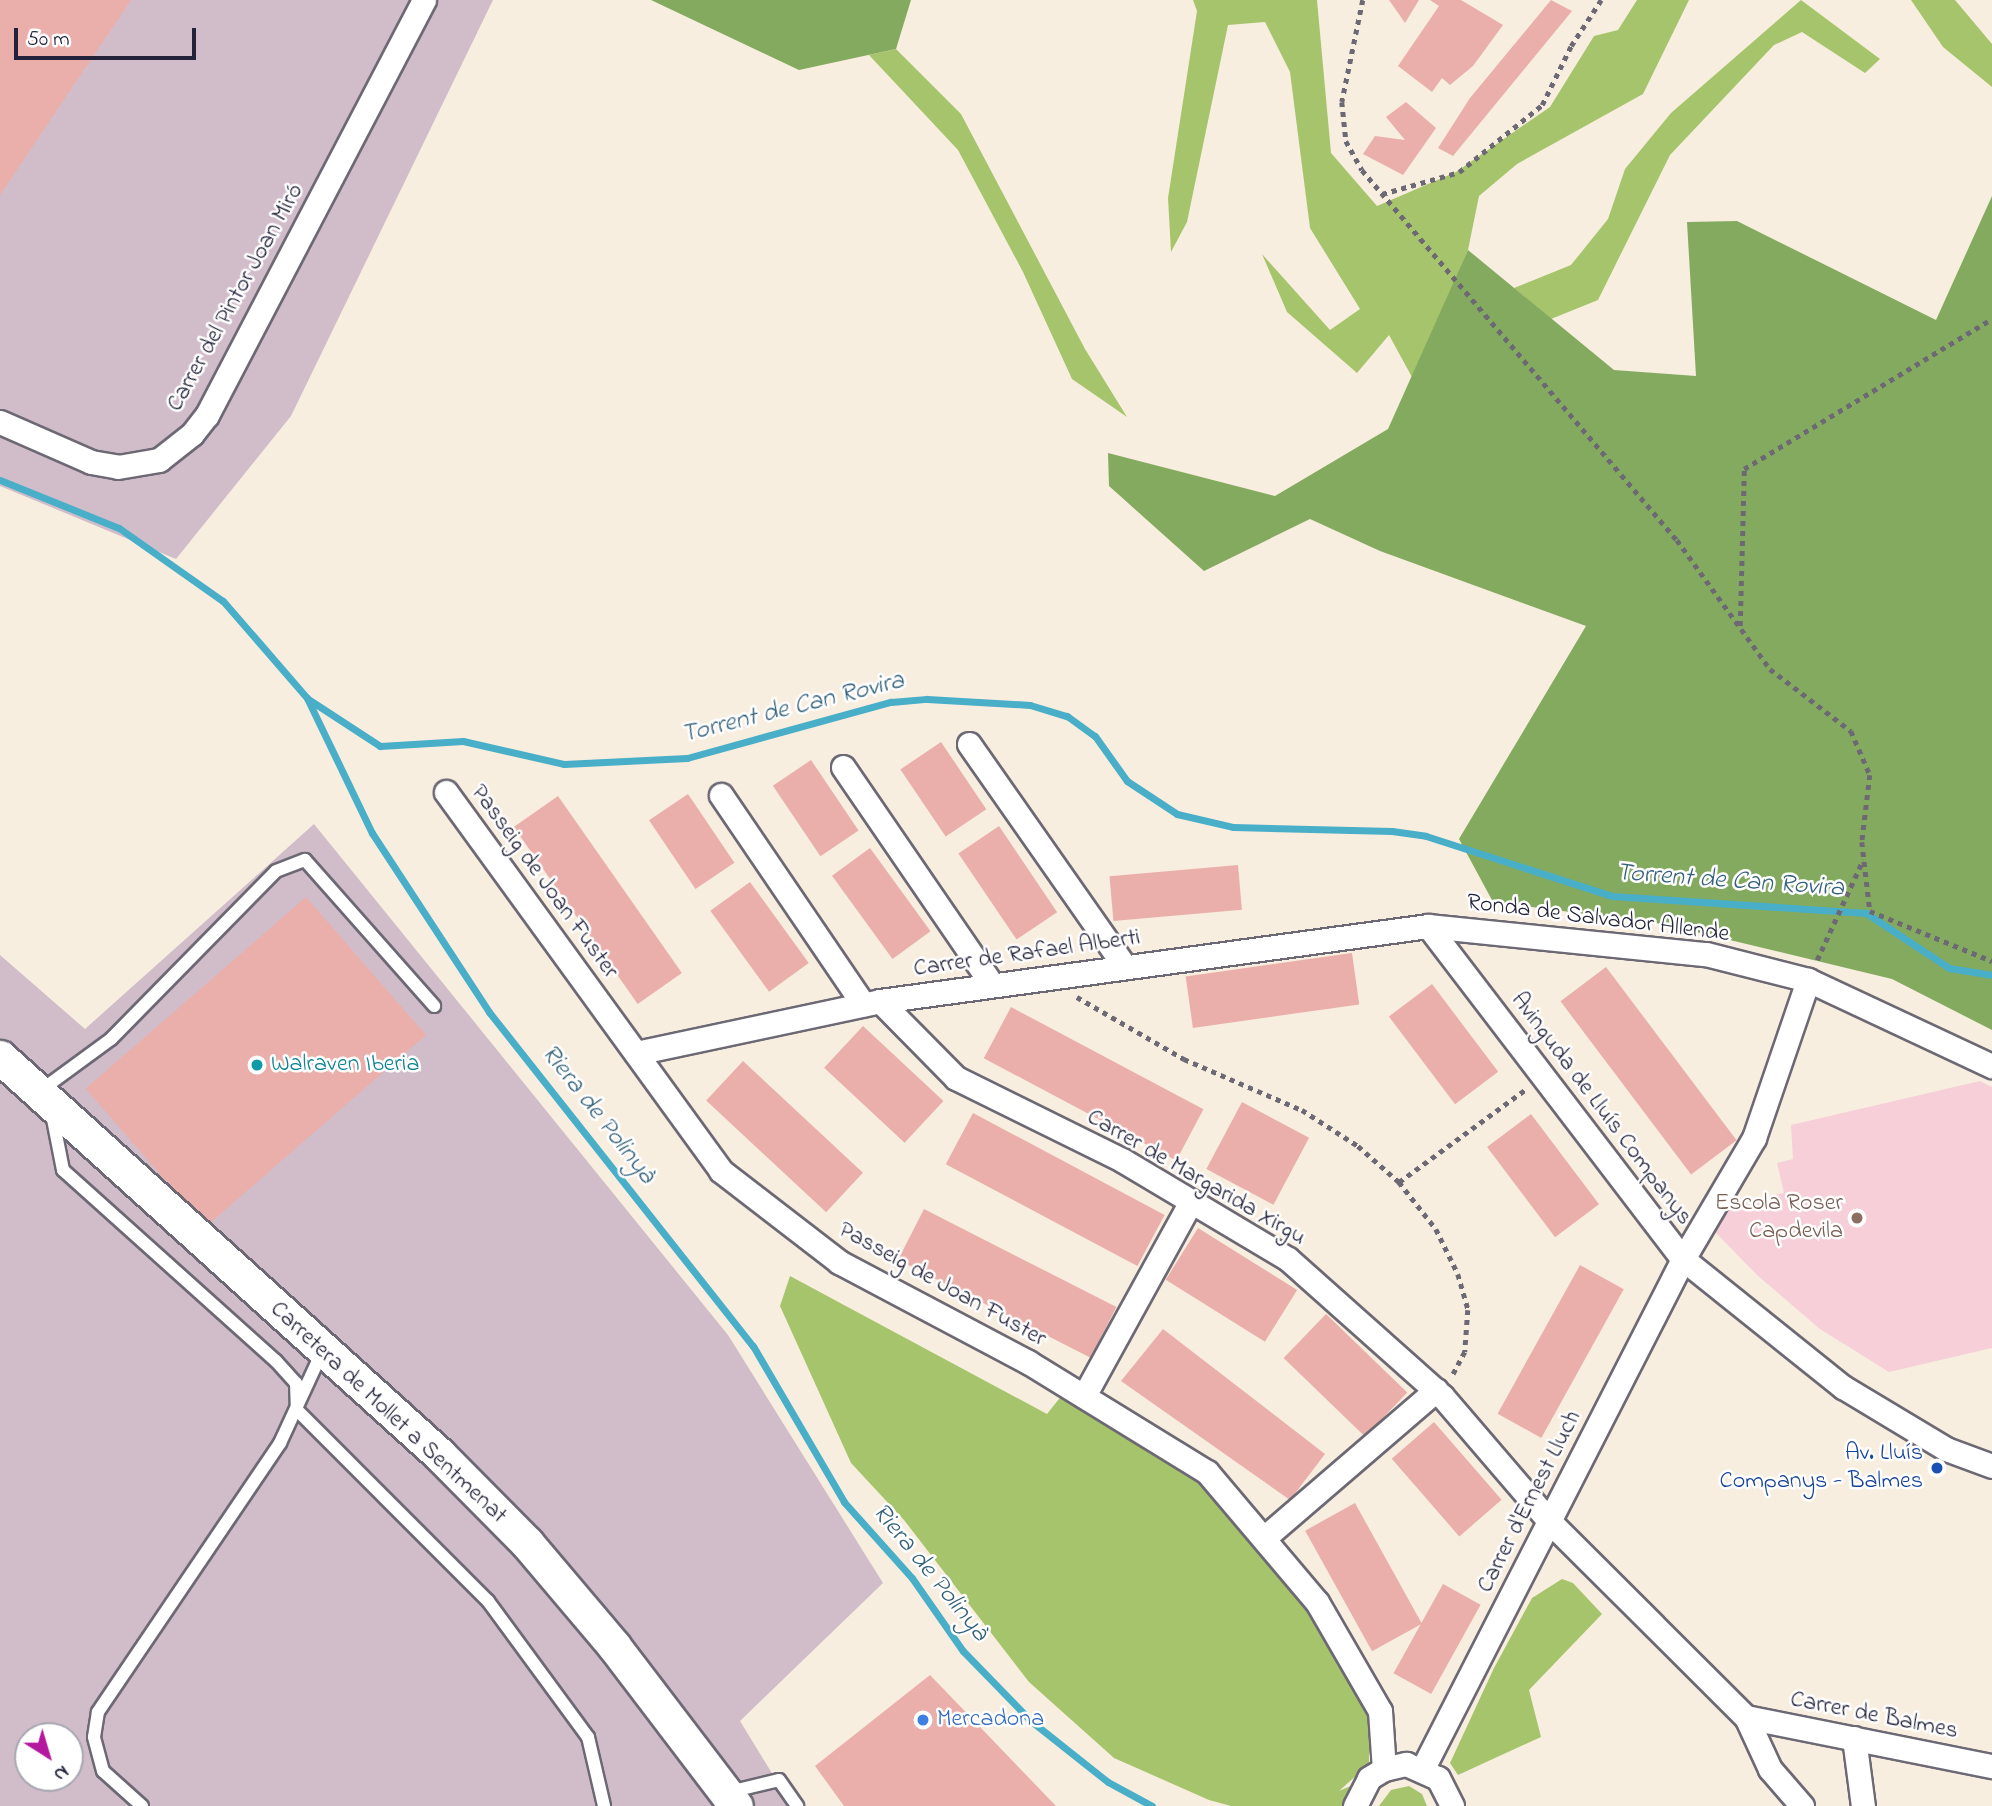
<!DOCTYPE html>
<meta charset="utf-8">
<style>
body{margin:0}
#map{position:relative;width:1992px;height:1806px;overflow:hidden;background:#f8eedf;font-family:"Indie Flower",sans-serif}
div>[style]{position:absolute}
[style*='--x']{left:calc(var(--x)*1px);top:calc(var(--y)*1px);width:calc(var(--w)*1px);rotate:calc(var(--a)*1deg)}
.built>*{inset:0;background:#f6cfd8}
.industrial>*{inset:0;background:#d1bdca}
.green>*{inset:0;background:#a6c46b}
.forest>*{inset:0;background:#84aa5f}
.stream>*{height:7px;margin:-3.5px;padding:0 3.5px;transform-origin:3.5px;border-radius:3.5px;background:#49aec8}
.building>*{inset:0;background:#eaafab;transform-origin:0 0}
.path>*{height:4.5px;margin-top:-2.25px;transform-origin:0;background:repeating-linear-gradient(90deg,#6d6974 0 5px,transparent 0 10px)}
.roads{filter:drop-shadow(2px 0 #6d6974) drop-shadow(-2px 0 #6d6974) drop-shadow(0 2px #6d6974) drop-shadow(0 -2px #6d6974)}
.lane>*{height:12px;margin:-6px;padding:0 6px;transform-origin:6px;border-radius:6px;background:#fff}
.street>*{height:23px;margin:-11.5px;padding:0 11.5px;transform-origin:11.5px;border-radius:11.5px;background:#fff}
.secondary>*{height:33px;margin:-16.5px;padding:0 16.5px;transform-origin:16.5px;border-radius:16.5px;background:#fff}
.dots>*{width:19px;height:19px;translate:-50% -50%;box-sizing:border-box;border:4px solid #fff;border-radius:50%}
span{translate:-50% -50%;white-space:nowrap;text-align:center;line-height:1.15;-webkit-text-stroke:5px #fff;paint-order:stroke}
.street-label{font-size:24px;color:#22223b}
.culture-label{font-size:24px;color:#0d838f}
.left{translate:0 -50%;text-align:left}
.education-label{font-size:24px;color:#785e54}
.right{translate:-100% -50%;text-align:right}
.transit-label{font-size:24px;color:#164399}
.shop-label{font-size:24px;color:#366cbe}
.water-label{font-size:26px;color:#34617a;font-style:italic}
.north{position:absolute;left:14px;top:1722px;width:70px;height:70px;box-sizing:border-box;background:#fff;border:2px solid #a7a7b1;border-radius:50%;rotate:143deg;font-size:19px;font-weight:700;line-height:28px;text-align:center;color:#22223b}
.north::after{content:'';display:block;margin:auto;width:24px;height:32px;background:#b5179e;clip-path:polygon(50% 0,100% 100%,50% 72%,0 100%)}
.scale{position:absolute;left:14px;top:28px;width:182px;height:32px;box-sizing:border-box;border:4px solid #22223b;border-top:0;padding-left:9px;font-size:21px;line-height:24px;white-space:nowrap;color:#22223b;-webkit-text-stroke:5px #fff;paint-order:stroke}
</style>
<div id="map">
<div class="built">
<i style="clip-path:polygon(1980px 1081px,1992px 1087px,1992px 1348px,1889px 1372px,1820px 1329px,1757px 1275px,1715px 1232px,1731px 1204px,1784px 1193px,1777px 1163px,1793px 1159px,1791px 1125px)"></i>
</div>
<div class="industrial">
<i style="clip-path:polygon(0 0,493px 0,291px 416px,176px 559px,0 486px)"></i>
<i style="clip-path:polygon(evenodd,314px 824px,728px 1335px,883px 1583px,740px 1721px,792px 1806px,0 1806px,0 955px,85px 1029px,314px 824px,28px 1736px,70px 1736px,70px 1778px,28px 1778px,28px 1736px)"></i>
</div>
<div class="green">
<i style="clip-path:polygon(1193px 0,1317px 0,1331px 153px,1377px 206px,1456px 172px,1550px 107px,1594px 36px,1618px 30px,1637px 0,1689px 0,1643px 94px,1517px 164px,1479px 196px,1468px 250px,1413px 379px,1389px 335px,1357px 373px,1287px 312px,1262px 254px,1330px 330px,1360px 309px,1310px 228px,1290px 72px,1265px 22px,1228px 25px,1187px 222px,1171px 252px,1168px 198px,1197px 11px)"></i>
<i style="clip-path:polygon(1801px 0,1880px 59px,1865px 73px,1802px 32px,1774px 45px,1670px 155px,1598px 300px,1551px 319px,1514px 288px,1571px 265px,1608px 219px,1625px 169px,1671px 113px)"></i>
<i style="clip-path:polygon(1911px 0,1955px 0,1992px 44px,1992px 87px,1943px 47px)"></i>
<i style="clip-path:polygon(896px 49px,961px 114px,1085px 349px,1127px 417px,1072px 379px,1023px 272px,958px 150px,869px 55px)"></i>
<i style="clip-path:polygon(790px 1276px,1047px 1414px,1063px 1394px,1164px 1460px,1201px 1479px,1309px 1609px,1369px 1712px,1369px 1764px,1339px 1791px,1369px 1778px,1355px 1806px,1231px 1806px,1209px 1800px,1114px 1758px,1029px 1682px,904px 1520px,851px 1463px,780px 1306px)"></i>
<i style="clip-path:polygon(1562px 1579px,1573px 1583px,1602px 1614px,1529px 1690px,1541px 1737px,1458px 1775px,1450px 1763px,1494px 1668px,1532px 1598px)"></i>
<i style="clip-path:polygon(1409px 1786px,1422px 1794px,1427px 1806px,1379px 1806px,1391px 1790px)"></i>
</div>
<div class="forest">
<i style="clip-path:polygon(651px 0,911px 0,896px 49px,799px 70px)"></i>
<i style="clip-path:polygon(1992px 196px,1992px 1030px,1892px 979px,1663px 924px,1493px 902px,1459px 839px,1586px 626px,1380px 551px,1310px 519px,1204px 571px,1109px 486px,1108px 453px,1275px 496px,1388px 429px,1468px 250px,1614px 370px,1696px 376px,1687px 222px,1737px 221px,1936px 320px)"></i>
</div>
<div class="stream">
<i style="--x:0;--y:480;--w:128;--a:22"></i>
<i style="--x:119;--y:528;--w:127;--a:35.1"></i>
<i style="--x:223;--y:601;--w:128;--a:49.1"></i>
<i style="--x:307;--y:698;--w:150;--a:64.3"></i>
<i style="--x:372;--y:833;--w:214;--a:56.8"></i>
<i style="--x:489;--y:1012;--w:426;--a:51.7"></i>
<i style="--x:753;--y:1346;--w:181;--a:59.7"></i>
<i style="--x:844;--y:1502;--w:102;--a:48.2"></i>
<i style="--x:912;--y:1578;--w:89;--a:55.1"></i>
<i style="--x:963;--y:1651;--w:98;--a:45.8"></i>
<i style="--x:1031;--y:1721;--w:98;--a:38.4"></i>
<i style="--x:1108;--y:1782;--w:50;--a:28.6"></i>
<i style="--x:308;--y:699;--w:86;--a:33.1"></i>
<i style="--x:380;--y:746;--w:83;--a:-3.4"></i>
<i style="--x:463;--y:741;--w:104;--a:12.8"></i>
<i style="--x:564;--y:764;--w:123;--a:-2.8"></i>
<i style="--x:687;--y:758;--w:212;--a:-15.4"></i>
<i style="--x:891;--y:702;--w:36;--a:-5"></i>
<i style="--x:927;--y:699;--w:103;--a:3.3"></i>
<i style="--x:1030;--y:705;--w:39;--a:17"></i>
<i style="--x:1067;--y:716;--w:34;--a:36"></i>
<i style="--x:1095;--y:736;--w:55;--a:54.6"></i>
<i style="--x:1127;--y:781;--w:60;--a:33.4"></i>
<i style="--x:1177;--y:814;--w:57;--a:13.1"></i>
<i style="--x:1233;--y:827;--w:159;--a:1.4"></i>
<i style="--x:1392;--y:831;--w:34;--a:8"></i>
<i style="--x:1426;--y:836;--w:195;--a:17.9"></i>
<i style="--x:1612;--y:896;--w:255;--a:3.8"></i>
<i style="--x:1866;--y:913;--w:100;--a:33.5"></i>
<i style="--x:1949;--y:968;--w:44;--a:9.2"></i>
</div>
<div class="building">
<i style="clip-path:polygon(0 0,131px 0,0 195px)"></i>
<i style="clip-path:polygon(1389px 0,1419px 0,1405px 23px)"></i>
<i style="clip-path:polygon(1430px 0,1461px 0,1503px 25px,1473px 66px,1450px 85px,1442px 78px,1432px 92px,1398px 66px,1439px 6px)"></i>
<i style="clip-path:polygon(1551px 0,1572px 11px,1453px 156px,1438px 148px,1470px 98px)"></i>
<i style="clip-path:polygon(1406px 102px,1436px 128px,1403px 175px,1363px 154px,1375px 136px,1405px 140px,1386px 117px)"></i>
<i style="left:941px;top:742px;width:81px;height:49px;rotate:56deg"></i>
<i style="left:811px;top:760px;width:85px;height:46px;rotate:56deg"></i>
<i style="left:688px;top:794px;width:83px;height:47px;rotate:56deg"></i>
<i style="left:558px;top:796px;width:216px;height:54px;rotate:55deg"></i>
<i style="left:999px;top:826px;width:104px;height:49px;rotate:56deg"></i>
<i style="left:870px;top:848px;width:103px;height:47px;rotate:54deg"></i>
<i style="left:1238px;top:865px;width:45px;height:129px;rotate:85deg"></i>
<i style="left:750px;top:882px;width:100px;height:49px;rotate:54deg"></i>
<i style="left:306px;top:897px;width:183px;height:292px;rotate:49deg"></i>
<i style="left:1352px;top:953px;width:52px;height:168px;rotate:82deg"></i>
<i style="left:1606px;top:967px;width:217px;height:57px;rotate:53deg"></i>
<i style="left:1432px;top:984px;width:110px;height:54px;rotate:53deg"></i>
<i style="left:1011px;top:1007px;width:218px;height:58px;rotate:28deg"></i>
<i style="left:863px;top:1026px;width:110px;height:57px;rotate:43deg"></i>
<i style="left:743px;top:1061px;width:164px;height:54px;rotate:43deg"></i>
<i style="left:1242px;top:1102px;width:76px;height:76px;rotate:28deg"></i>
<i style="left:973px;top:1113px;width:217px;height:58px;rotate:28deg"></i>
<i style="left:1531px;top:1114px;width:113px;height:55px;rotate:53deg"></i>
<i style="left:924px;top:1209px;width:216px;height:57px;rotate:27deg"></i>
<i style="left:1198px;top:1228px;width:117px;height:61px;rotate:32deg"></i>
<i style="left:1580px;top:1265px;width:50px;height:170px;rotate:29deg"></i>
<i style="left:1326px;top:1314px;width:113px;height:61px;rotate:44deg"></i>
<i style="clip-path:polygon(1163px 1329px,1325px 1454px,1290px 1500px,1121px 1381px)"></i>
<i style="left:1434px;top:1422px;width:103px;height:56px;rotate:49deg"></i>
<i style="left:1355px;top:1503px;width:138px;height:57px;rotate:61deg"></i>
<i style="left:1443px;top:1584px;width:43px;height:102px;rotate:29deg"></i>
<i style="clip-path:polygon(930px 1675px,1056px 1806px,844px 1806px,815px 1766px)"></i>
</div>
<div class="path">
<i style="--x:1363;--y:0;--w:104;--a:101.6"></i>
<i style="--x:1342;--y:102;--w:39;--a:84"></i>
<i style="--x:1346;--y:141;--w:33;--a:61"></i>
<i style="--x:1362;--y:170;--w:486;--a:49.6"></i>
<i style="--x:1677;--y:540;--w:159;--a:54.2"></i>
<i style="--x:1770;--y:669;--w:102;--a:37.4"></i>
<i style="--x:1851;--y:731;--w:48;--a:66.6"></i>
<i style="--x:1870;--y:775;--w:67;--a:96.8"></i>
<i style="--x:1862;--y:842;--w:69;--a:83.4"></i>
<i style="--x:1870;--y:911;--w:132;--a:22.3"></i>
<i style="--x:1382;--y:194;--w:80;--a:-15.9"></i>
<i style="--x:1459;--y:172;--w:107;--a:-38.9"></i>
<i style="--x:1542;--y:105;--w:66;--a:-63.8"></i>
<i style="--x:1571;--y:46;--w:55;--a:-56.9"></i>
<i style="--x:1740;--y:626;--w:157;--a:-88.5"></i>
<i style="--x:1744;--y:469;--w:290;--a:-31.2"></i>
<i style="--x:1817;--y:960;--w:110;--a:-65.3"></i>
<i style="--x:1077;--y:997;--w:124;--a:30.1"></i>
<i style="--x:1184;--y:1059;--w:129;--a:23.4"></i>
<i style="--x:1302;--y:1110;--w:67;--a:32.7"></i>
<i style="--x:1358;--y:1146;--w:55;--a:41.3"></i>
<i style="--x:1399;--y:1182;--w:60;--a:51.8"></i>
<i style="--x:1436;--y:1229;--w:50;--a:63.9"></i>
<i style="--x:1458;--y:1274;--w:37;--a:74"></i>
<i style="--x:1468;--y:1310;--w:42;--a:94.1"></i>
<i style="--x:1465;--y:1352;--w:27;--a:118"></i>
<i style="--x:1399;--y:1182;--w:157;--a:-36.2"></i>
</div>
<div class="roads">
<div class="lane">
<i style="--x:40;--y:1091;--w:88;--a:-36.2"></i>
<i style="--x:111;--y:1039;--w:235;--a:-45.5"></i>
<i style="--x:276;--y:871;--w:31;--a:-21"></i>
<i style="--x:305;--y:860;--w:195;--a:48.5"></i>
<i style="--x:52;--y:1114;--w:57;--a:78.9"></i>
<i style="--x:63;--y:1170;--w:286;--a:41.9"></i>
<i style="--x:276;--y:1361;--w:30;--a:48"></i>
<i style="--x:296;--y:1383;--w:27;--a:88"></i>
<i style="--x:297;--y:1410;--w:270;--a:45"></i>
<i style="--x:488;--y:1601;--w:169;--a:53.7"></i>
<i style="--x:588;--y:1737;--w:71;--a:76.9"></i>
<i style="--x:729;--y:1792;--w:51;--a:-13.5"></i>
<i style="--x:779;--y:1780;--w:32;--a:55"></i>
<i style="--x:142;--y:1806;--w:52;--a:-138.1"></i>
<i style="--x:103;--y:1771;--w:35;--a:-105"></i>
<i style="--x:94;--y:1737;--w:25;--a:-81"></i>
<i style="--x:98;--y:1712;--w:325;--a:-55.9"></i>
<i style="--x:280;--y:1443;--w:100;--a:-65.2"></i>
</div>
<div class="street">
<i style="--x:0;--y:422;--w:99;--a:23.7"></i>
<i style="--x:91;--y:462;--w:27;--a:10"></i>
<i style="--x:118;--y:467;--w:42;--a:-9.7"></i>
<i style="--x:159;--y:460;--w:42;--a:-38.2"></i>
<i style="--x:192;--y:434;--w:24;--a:-52"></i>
<i style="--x:207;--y:415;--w:468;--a:-62.4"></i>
<i style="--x:969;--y:744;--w:272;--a:55"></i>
<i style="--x:843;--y:767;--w:264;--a:55.6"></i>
<i style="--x:446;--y:792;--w:468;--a:54"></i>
<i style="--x:721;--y:1171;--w:149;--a:37.6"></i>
<i style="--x:839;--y:1262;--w:214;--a:27.9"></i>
<i style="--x:1028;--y:1362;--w:210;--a:31.6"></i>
<i style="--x:1207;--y:1472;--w:170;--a:49.8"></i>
<i style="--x:1317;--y:1602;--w:126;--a:60"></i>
<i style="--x:1380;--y:1711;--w:58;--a:86.1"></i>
<i style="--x:721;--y:795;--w:253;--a:55.8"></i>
<i style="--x:1428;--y:926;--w:419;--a:52.6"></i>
<i style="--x:1683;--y:1259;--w:205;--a:38.7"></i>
<i style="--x:1843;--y:1387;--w:120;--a:31"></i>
<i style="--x:1946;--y:1449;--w:49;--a:20.3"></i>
<i style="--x:880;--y:1001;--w:108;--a:45.4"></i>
<i style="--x:956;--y:1078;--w:185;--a:26.3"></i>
<i style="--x:1122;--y:1160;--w:193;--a:30.8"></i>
<i style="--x:1288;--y:1259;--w:206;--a:41.7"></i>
<i style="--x:1442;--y:1396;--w:166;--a:49.4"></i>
<i style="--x:1550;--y:1522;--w:276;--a:44.9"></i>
<i style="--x:1746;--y:1717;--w:57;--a:65.2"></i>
<i style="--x:1770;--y:1769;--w:49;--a:49.1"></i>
<i style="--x:636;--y:1053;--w:249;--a:-12"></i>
<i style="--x:880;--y:1001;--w:553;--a:-7.79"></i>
<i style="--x:1428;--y:926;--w:279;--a:5.8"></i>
<i style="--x:1706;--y:954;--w:105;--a:14.3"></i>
<i style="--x:1808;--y:980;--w:203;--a:25.1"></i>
<i style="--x:1084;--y:1396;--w:222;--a:-61.2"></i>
<i style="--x:1264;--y:1538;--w:227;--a:-40.7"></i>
<i style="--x:1746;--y:1717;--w:251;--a:11.3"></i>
<i style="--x:1854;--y:1738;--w:69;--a:82.5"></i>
<i style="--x:1423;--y:1768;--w:572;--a:-62.94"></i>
<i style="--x:1683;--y:1259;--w:140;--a:-59.6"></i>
<i style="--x:1754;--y:1138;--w:167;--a:-71.1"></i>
<i style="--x:1355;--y:1806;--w:31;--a:-63"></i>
<i style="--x:1369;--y:1778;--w:17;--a:-31"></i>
<i style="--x:1384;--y:1769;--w:23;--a:-13"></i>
<i style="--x:1406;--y:1764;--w:35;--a:24"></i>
<i style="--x:1438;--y:1778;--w:31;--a:63"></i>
</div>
<div class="secondary">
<i style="--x:0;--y:1057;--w:593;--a:42.13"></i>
<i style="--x:440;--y:1455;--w:124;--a:45.3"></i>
<i style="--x:527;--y:1543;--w:135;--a:49.8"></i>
<i style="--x:614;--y:1646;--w:201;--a:52.7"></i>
</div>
</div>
<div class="dots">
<i style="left:257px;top:1065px;background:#0f9aa8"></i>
<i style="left:1857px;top:1218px;background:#8d6e63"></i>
<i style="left:1937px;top:1468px;background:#1a4fb4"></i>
<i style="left:923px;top:1720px;background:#3f7fe0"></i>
</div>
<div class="street-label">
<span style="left:236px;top:298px;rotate:-61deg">Carrer del Pintor Joan Miró</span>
<span style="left:544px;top:882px;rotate:54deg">Passeig de Joan Fuster</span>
<span style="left:1598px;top:919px;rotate:7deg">Ronda de Salvador Allende</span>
<span style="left:1027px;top:954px;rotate:-8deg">Carrer de Rafael Alberti</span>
<span style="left:1601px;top:1109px;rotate:53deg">Avinguda de Lluís Companys</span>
<span style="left:1196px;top:1178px;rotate:30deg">Carrer de Margarida Xirgu</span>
<span style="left:942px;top:1285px;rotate:29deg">Passeig de Joan Fuster</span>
<span style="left:388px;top:1413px;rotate:43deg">Carretera de Mollet a Sentmenat</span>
<span style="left:1530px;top:1502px;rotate:-63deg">Carrer d'Ernest Lluch</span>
<span style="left:1874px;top:1716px;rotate:11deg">Carrer de Balmes</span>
</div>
<div class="culture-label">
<span class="left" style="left:271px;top:1065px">Walraven Iberia</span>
</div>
<div class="education-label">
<span class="right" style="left:1843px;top:1218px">Escola Roser<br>Capdevila</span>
</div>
<div class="transit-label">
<span class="right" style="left:1923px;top:1468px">Av. Lluís<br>Companys - Balmes</span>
</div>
<div class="shop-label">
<span class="left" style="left:937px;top:1720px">Mercadona</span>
</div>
<div class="water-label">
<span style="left:793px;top:709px;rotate:-14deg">Torrent de Can Rovira</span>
<span style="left:1730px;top:882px;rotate:4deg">Torrent de Can Rovira</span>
<span style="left:597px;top:1115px;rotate:52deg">Riera de Polinyà</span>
<span style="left:929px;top:1573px;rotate:51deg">Riera de Polinyà</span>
</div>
<div class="north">N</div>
<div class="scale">50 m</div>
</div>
